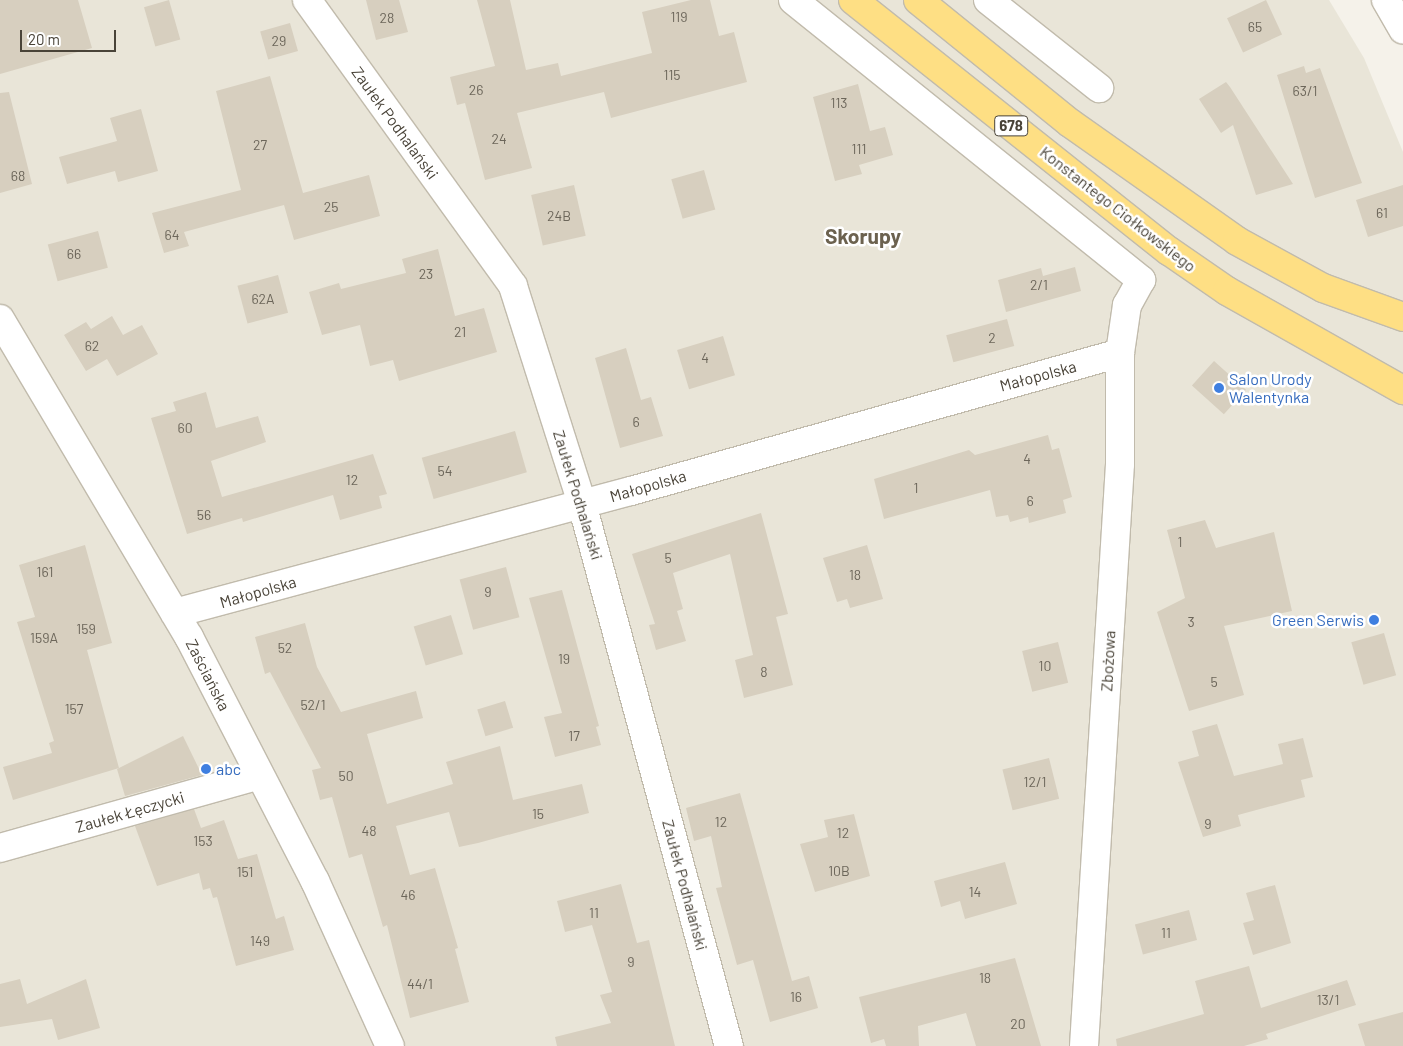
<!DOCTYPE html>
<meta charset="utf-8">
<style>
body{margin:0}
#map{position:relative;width:1403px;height:1046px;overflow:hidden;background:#f5f2ea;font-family:Barlow,sans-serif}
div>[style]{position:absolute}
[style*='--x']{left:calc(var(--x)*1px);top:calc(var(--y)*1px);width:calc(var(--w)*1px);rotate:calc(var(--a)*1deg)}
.residential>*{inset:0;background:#e9e5d8}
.building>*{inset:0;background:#d7cfbf;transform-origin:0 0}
.roads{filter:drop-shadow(1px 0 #c1bbac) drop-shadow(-1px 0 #c1bbac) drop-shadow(0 1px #c1bbac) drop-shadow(0 -1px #c1bbac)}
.minor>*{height:28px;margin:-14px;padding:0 14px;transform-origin:14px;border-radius:14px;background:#fff}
.tertiary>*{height:28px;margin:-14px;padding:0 14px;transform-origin:14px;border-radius:14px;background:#fff}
.trunk>*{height:28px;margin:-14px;padding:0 14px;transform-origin:14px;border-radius:14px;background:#fedf84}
.dots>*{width:14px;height:14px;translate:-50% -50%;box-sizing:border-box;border:2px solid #fff;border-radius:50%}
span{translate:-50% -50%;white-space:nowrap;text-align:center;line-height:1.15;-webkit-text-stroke:5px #fff;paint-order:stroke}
.number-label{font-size:14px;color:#6c665a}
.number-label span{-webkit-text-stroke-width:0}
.shield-label span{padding:1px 4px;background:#fff;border:1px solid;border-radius:4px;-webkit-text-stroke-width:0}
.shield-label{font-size:15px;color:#494338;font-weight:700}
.street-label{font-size:16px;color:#494338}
.shop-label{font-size:16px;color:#366cbe}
.left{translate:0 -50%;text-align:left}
.right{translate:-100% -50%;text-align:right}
.district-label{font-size:21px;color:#6c624f;font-weight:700}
.scale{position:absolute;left:20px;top:30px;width:96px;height:22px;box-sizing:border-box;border:2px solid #494338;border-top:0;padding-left:6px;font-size:15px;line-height:18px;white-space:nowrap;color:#494338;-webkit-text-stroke:4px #fff;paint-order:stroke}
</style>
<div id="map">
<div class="residential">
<i style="clip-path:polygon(0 0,1329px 0,1364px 58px,1403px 152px,1403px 1046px,0 1046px)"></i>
</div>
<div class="building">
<i style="clip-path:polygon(0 0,78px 0,92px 48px,0 74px)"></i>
<i style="left:169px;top:0;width:41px;height:26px;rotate:74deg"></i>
<i style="clip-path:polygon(366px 0,399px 0,408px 32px,376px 40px)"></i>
<i style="clip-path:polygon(477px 0,510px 0,526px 70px,558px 63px,561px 76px,652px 53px,642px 12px,691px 0,710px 0,719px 36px,734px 32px,747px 82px,611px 118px,604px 92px,517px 113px,532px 168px,485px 180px,465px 103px,457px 105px,450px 77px,495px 66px)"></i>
<i style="left:1266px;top:0;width:38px;height:43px;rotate:65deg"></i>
<i style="left:290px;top:23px;width:29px;height:31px;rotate:74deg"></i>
<i style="clip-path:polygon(1304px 66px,1306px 73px,1320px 68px,1362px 183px,1315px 198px,1277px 75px)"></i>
<i style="clip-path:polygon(270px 76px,303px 193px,369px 175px,380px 216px,294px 240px,284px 205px,184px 232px,189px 246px,164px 253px,152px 213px,241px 190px,216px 91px)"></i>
<i style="clip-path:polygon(1226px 82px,1230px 87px,1293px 184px,1256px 195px,1233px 125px,1221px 133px,1199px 99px)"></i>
<i style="clip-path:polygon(858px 84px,870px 131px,885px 127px,893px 155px,859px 165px,862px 174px,835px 181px,813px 97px)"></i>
<i style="clip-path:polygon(9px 92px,32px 184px,0 193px,0 93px)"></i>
<i style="clip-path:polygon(141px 109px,158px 171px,118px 182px,115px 171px,67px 184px,59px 157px,117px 141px,110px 118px)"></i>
<i style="left:704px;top:170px;width:41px;height:34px;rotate:74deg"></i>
<i style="left:574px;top:185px;width:52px;height:44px;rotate:77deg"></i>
<i style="clip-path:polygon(1403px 185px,1403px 226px,1368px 237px,1356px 200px)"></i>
<i style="left:98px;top:231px;width:38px;height:52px;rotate:75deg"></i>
<i style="clip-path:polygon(438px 249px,455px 316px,484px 308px,497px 352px,399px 381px,393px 360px,370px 366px,360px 325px,322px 335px,309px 292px,339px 283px,341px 289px,406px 273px,402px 259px)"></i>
<i style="clip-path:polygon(1075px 267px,1081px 291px,1006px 312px,998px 280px,1041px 268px,1043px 276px)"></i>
<i style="left:278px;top:275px;width:39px;height:42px;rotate:75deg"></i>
<i style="clip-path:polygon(112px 316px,123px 335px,142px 325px,158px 354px,117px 376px,107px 359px,86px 371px,64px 335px,86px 322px,91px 329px)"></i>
<i style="left:1007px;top:319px;width:28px;height:63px;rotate:75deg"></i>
<i style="left:723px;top:336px;width:41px;height:48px;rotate:73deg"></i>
<i style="clip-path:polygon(626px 348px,641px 400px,651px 397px,663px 436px,620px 448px,595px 358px)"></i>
<i style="left:1214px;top:361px;width:43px;height:33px;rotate:42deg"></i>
<i style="clip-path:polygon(206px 392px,216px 428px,258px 416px,266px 442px,211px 461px,222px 497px,373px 454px,387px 494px,379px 496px,382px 508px,340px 520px,333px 495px,243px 522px,242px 518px,187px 534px,151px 418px,176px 411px,173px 402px)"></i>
<i style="left:515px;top:431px;width:43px;height:97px;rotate:74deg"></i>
<i style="clip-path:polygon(1048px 435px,1052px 450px,1059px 448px,1072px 497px,1063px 500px,1066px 513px,1029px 523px,1028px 517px,1010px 522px,1008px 515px,996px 517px,990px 490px,884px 519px,874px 479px,969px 450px,975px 455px)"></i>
<i style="clip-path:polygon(761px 513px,788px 614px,776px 617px,793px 685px,744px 698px,735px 660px,753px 655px,730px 554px,673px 573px,683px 609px,677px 611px,686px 641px,656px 650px,649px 625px,655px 624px,632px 554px)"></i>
<i style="clip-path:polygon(1205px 520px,1216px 548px,1274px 532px,1292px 611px,1224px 626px,1244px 695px,1189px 711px,1157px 612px,1185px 598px,1167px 530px)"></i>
<i style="clip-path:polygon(85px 545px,112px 643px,87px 650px,119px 768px,13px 800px,3px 767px,52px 753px,49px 743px,54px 741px,17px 622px,35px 617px,19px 565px)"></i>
<i style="clip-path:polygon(867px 545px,883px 599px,850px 608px,847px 599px,837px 602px,823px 558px)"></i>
<i style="left:506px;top:567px;width:52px;height:48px;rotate:75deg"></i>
<i style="clip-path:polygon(562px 590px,599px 726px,596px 727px,601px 745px,555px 757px,544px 717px,562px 713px,529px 598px)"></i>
<i style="left:451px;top:615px;width:41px;height:39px;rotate:73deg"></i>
<i style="clip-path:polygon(305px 623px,317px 667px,341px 712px,416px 691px,423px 718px,367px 734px,387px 804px,453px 784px,446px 762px,500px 746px,513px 800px,582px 784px,589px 813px,478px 843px,459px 847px,449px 812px,396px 826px,410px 875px,435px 868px,458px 948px,455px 949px,469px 1002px,410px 1018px,387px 925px,383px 927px,362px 854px,349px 858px,332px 797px,320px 800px,312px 770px,321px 768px,270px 672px,265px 674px,255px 637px)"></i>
<i style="left:1384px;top:633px;width:44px;height:34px;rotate:74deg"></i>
<i style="left:1058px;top:642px;width:42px;height:37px;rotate:76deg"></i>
<i style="left:505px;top:701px;width:28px;height:29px;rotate:73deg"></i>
<i style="clip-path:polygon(1217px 724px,1234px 776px,1283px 764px,1278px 744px,1303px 738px,1313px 777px,1301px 780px,1305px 797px,1238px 815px,1241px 826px,1203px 837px,1178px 762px,1199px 756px,1192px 731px)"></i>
<i style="clip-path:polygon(183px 736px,202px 775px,125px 796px,117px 769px)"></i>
<i style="left:1049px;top:758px;width:42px;height:48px;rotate:76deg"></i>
<i style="clip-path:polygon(740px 793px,792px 981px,809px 976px,818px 1008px,770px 1022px,753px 960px,737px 965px,716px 888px,722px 887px,711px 836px,694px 841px,686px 808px)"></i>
<i style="clip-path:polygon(194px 809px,201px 828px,224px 820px,238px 859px,257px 854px,276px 919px,284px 916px,294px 950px,236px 966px,217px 897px,213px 898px,210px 888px,203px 890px,199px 873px,157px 886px,135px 826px)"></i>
<i style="clip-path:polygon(854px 814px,870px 876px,815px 892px,800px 844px,828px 837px,824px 820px)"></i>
<i style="clip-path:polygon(1005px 862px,1017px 904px,965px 919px,960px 901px,941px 907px,934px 881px)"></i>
<i style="clip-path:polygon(621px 884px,637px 943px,649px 940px,675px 1046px,557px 1046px,555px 1037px,611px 1023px,600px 995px,612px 992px,592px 925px,565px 932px,557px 901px)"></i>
<i style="clip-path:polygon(1275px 885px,1291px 943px,1253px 955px,1243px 923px,1254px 920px,1246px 893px)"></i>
<i style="left:1189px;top:910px;width:31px;height:56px;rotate:75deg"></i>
<i style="clip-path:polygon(1015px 958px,1041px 1046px,976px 1046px,966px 1013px,918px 1026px,919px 1046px,886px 1046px,884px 1039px,871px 1043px,859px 997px)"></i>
<i style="clip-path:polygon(1249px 966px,1261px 1008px,1347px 980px,1356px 1005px,1266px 1034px,1268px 1039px,1244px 1046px,1117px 1046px,1116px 1039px,1204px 1014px,1195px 981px)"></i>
<i style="clip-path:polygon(20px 979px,27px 1004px,86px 979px,100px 1028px,58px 1040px,52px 1019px,0 1027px,0 984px)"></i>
<i style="clip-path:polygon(1403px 1012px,1403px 1046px,1365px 1046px,1358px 1024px)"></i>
</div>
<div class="roads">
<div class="minor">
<i style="--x:307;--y:0;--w:352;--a:54.2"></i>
<i style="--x:513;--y:286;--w:229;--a:72.4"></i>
<i style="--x:582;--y:504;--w:562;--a:74.83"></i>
<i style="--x:793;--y:0;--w:447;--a:38.8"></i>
<i style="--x:1141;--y:280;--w:29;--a:119"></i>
<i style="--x:1127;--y:305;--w:49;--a:98.3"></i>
<i style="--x:1120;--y:353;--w:111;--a:90"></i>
<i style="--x:1120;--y:464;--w:583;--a:93.54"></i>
<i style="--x:988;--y:0;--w:142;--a:38.4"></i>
<i style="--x:0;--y:319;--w:370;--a:59.3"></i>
<i style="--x:189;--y:637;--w:275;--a:62.7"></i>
<i style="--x:315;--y:881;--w:181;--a:65.6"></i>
<i style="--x:175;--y:613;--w:472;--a:-15"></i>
<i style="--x:631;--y:491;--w:508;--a:-15.76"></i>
<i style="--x:0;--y:848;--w:269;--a:-15.7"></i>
</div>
<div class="tertiary">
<i style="--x:1386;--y:0;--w:34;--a:60"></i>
</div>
<div class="trunk">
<i style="--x:853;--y:0;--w:404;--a:38.5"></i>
<i style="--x:1169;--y:251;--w:70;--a:34.6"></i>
<i style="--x:1227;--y:291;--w:202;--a:29.4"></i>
<i style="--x:918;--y:0;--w:196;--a:39"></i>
<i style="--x:1070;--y:123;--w:204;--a:35.2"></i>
<i style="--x:1237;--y:241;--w:98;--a:28.7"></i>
<i style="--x:1323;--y:288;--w:85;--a:19.9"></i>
</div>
</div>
<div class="dots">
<i style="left:1219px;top:388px;background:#3f7fe0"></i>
<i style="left:1374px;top:620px;background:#3f7fe0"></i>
<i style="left:206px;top:769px;background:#3f7fe0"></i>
</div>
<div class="number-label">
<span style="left:679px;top:17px">119</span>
<span style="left:387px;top:18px">28</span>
<span style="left:1255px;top:27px">65</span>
<span style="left:279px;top:41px">29</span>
<span style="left:672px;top:75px">115</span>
<span style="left:476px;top:90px">26</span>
<span style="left:1305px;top:91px">63/1</span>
<span style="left:839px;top:103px">113</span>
<span style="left:499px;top:139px">24</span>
<span style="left:260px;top:145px">27</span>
<span style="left:859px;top:149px">111</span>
<span style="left:18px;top:176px">68</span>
<span style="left:331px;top:207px">25</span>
<span style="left:1382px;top:213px">61</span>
<span style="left:559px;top:216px">24B</span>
<span style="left:172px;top:235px">64</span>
<span style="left:74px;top:254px">66</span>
<span style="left:426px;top:274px">23</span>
<span style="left:1039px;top:285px">2/1</span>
<span style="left:263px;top:299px">62A</span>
<span style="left:460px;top:332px">21</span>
<span style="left:992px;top:338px">2</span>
<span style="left:92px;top:346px">62</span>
<span style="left:705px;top:358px">4</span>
<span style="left:636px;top:422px">6</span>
<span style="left:185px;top:428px">60</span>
<span style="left:1027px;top:459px">4</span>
<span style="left:445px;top:471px">54</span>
<span style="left:352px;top:480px">12</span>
<span style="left:916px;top:488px">1</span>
<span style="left:1030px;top:501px">6</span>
<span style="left:204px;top:515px">56</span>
<span style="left:1180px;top:542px">1</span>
<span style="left:668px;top:558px">5</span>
<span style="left:45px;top:572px">161</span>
<span style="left:855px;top:575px">18</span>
<span style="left:488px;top:592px">9</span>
<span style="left:1191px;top:622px">3</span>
<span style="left:86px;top:629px">159</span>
<span style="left:44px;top:638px">159A</span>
<span style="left:285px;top:648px">52</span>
<span style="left:564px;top:659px">19</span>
<span style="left:1045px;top:666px">10</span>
<span style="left:764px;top:672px">8</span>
<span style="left:1214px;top:682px">5</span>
<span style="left:313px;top:705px">52/1</span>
<span style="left:74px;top:709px">157</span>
<span style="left:574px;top:736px">17</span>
<span style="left:346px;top:776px">50</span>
<span style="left:1035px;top:782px">12/1</span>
<span style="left:538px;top:814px">15</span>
<span style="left:721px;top:822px">12</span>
<span style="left:1208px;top:824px">9</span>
<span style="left:369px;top:831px">48</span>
<span style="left:843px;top:833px">12</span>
<span style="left:203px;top:841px">153</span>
<span style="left:839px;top:871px">10B</span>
<span style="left:245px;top:872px">151</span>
<span style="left:975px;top:892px">14</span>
<span style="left:408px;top:895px">46</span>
<span style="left:594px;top:913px">11</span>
<span style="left:1166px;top:933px">11</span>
<span style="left:260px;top:941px">149</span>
<span style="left:631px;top:962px">9</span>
<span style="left:985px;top:978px">18</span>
<span style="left:420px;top:984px">44/1</span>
<span style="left:796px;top:997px">16</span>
<span style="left:1328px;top:1000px">13/1</span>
<span style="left:1018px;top:1024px">20</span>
</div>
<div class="shield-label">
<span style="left:1011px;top:126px">678</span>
</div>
<div class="street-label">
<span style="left:395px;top:123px;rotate:54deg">Zaułek Podhalański</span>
<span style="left:1118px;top:209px;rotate:38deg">Konstantego Ciołkowskiego</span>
<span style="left:1038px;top:376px;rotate:-15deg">Małopolska</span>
<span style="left:648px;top:486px;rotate:-16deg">Małopolska</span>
<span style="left:578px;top:495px;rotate:73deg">Zaułek Podhalański</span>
<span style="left:258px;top:592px;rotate:-16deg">Małopolska</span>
<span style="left:1108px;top:661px;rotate:-87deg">Zbożowa</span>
<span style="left:208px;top:675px;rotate:63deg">Zaściańska</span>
<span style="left:130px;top:812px;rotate:-16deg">Zaułek Łęczycki</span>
<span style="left:685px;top:885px;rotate:75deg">Zaułek Podhalański</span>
</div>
<div class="shop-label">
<span class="left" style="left:1229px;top:388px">Salon Urody<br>Walentynka</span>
<span class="right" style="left:1364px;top:620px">Green Serwis</span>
<span class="left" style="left:216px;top:769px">abc</span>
</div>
<div class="district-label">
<span style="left:863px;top:236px">Skorupy</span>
</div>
<div class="scale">20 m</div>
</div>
